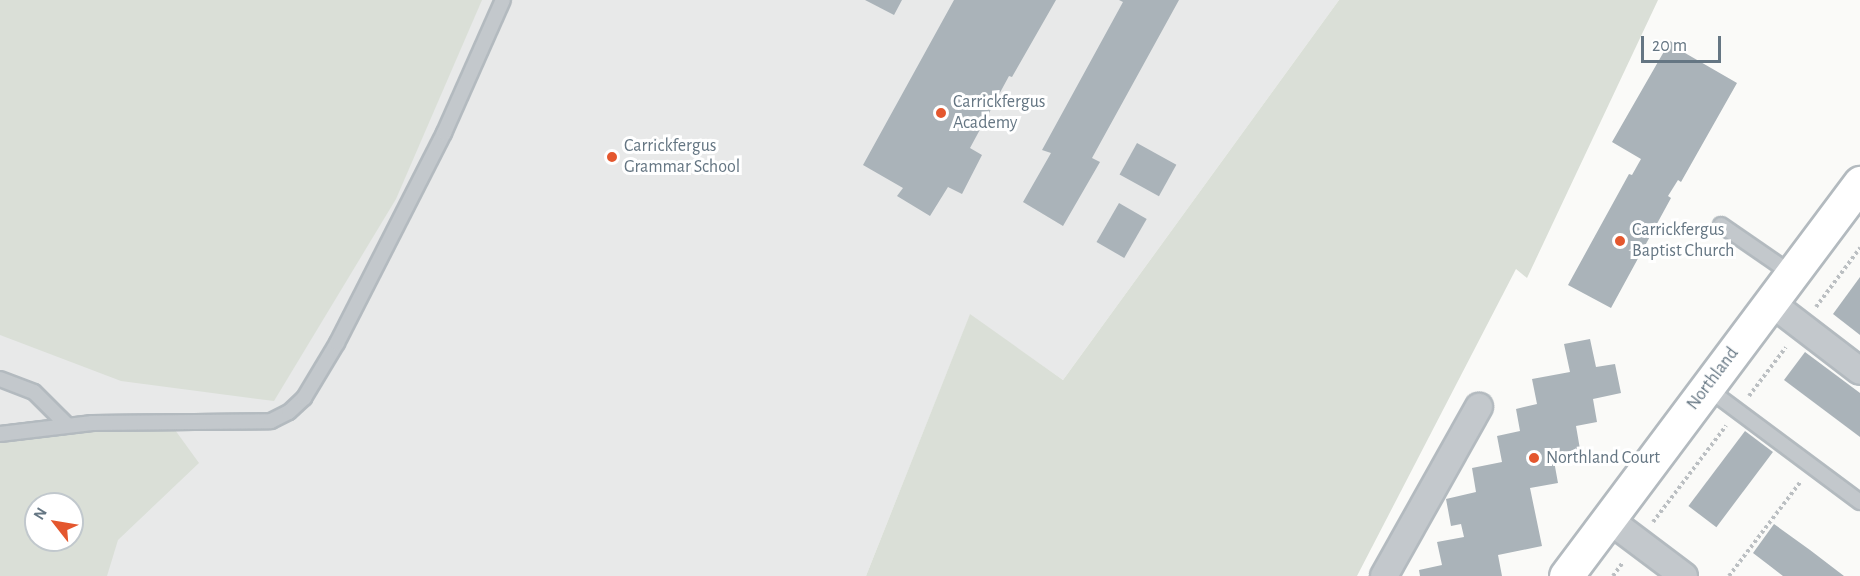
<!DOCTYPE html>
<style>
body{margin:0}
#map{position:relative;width:1860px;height:576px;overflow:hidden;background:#fafaf8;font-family:"Alegreya Sans",sans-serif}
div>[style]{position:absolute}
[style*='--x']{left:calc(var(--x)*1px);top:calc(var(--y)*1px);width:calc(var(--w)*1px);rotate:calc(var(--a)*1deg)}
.built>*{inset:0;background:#e8e9e9}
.green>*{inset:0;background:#dadfd7}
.building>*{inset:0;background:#aab3b9;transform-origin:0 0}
.path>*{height:4px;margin-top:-2px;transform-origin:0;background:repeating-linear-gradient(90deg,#bbbfc2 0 3px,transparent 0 6px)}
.roads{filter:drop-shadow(2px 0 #b3babf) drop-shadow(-2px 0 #b3babf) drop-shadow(0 2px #b3babf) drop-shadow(0 -2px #b3babf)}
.lane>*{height:14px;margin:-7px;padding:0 7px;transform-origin:7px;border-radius:7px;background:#c3c8cc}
.street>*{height:26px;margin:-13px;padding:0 13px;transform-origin:13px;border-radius:13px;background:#c3c8cc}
.secondary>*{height:33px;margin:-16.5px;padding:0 16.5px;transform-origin:16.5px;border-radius:16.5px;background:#fff}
.dots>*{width:16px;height:16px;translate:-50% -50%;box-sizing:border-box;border:3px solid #fff;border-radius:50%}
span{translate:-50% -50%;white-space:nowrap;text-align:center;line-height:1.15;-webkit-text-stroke:6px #fff;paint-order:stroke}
.poi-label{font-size:18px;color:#657683}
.left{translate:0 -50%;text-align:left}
.street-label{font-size:18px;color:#657683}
.north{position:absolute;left:24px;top:492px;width:60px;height:60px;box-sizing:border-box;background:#fff;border:2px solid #c1c8cd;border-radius:50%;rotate:301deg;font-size:16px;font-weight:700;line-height:24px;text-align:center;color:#657683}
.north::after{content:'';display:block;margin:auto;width:21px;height:27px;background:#e4572e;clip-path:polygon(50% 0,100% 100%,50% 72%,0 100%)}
.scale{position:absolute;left:1641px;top:36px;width:80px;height:27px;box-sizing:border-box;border:3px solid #657683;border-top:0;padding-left:8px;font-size:18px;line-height:21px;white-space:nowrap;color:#657683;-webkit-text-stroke:4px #fff;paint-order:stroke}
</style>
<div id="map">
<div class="built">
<i style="clip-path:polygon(evenodd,0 0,1339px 0,1063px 380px,970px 315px,866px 576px,0 576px,0 0,36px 504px,72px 504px,72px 540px,36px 540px,36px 504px)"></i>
</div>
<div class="green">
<i style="clip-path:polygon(0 0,482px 0,396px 199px,274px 401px,121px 381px,0 335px)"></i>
<i style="clip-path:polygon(1339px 0,1658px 0,1527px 278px,1516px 269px,1357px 576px,866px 576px,970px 314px,1063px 380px)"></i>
<i style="clip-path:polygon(evenodd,170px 423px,199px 463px,118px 540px,107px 576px,0 576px,0 435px,170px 423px,36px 504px,72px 504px,72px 540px,36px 540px,36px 504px)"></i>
</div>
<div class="building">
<i style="clip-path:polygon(865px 0,902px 0,894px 15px)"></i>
<i style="clip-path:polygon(954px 0,1056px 0,1012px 77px,1009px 76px,970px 148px,982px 155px,962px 194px,948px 187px,930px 216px,897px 196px,903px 188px,863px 165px)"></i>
<i style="clip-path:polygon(1119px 0,1179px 0,1092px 158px,1100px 162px,1063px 226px,1023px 202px,1051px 153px,1042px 150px,1123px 2px)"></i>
<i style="clip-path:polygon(1670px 41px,1687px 51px,1685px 53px,1737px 83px,1681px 182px,1678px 180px,1668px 196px,1671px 198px,1611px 308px,1568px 285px,1629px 174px,1632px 175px,1641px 159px,1612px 142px)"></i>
<i style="left:1137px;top:143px;width:45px;height:36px;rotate:29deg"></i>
<i style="left:1119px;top:203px;width:32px;height:45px;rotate:30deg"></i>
<i style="clip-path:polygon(1860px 277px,1860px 335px,1833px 314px)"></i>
<i style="clip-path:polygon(1590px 339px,1596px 367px,1615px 364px,1621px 393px,1593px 399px,1597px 422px,1576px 426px,1581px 455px,1554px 461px,1558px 483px,1530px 488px,1542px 546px,1498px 555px,1502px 576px,1420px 576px,1419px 570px,1442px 565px,1437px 542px,1464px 537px,1461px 524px,1451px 526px,1446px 499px,1476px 492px,1472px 468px,1502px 462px,1497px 436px,1520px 431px,1516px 409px,1537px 404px,1532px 379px,1570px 372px,1564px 344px)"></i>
<i style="clip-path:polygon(1805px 352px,1860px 393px,1860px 437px,1784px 380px)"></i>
<i style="left:1745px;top:431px;width:35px;height:94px;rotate:37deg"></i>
<i style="clip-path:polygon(1774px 524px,1810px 550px,1844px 576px,1783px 576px,1770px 566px,1753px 553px)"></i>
</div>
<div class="path">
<i style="--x:1816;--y:307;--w:74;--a:-53.3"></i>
<i style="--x:1749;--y:396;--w:61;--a:-52.9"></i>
<i style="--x:1653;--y:522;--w:121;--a:-52.8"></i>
<i style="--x:1613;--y:576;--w:17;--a:-54"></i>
<i style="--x:1729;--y:576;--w:119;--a:-52.8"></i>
</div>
<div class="roads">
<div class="lane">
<i style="--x:1721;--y:225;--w:86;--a:34.6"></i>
<i style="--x:0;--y:379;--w:36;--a:21"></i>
<i style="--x:34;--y:392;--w:45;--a:45"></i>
<i style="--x:1707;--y:388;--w:191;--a:36.7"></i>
<i style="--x:0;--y:434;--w:93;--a:-6.8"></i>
<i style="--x:92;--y:423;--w:179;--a:-0.6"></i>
<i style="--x:271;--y:421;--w:20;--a:-27"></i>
<i style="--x:289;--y:412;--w:21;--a:-43"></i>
<i style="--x:304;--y:398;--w:64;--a:-59"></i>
<i style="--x:337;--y:343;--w:236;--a:-63"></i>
<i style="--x:444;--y:133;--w:145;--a:-66.1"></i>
</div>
<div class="street">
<i style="--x:1770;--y:302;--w:113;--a:37.5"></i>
<i style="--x:1608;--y:519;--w:95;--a:36.9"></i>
<i style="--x:1384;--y:576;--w:194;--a:-60.7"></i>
</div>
<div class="secondary">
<i style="--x:1566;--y:576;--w:491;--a:-53.2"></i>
</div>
</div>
<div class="dots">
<i style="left:941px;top:113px;background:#e4572e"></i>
<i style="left:612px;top:157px;background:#e4572e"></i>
<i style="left:1620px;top:241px;background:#e4572e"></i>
<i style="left:1534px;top:458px;background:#e4572e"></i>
</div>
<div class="poi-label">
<span class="left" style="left:953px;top:113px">Carrickfergus<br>Academy</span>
<span class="left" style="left:624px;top:157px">Carrickfergus<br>Grammar School</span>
<span class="left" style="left:1632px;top:241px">Carrickfergus<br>Baptist Church</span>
<span class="left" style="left:1546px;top:458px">Northland Court</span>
</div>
<div class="street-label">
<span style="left:1713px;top:379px;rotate:-53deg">Northland</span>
</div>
<div class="north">N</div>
<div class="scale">20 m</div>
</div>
